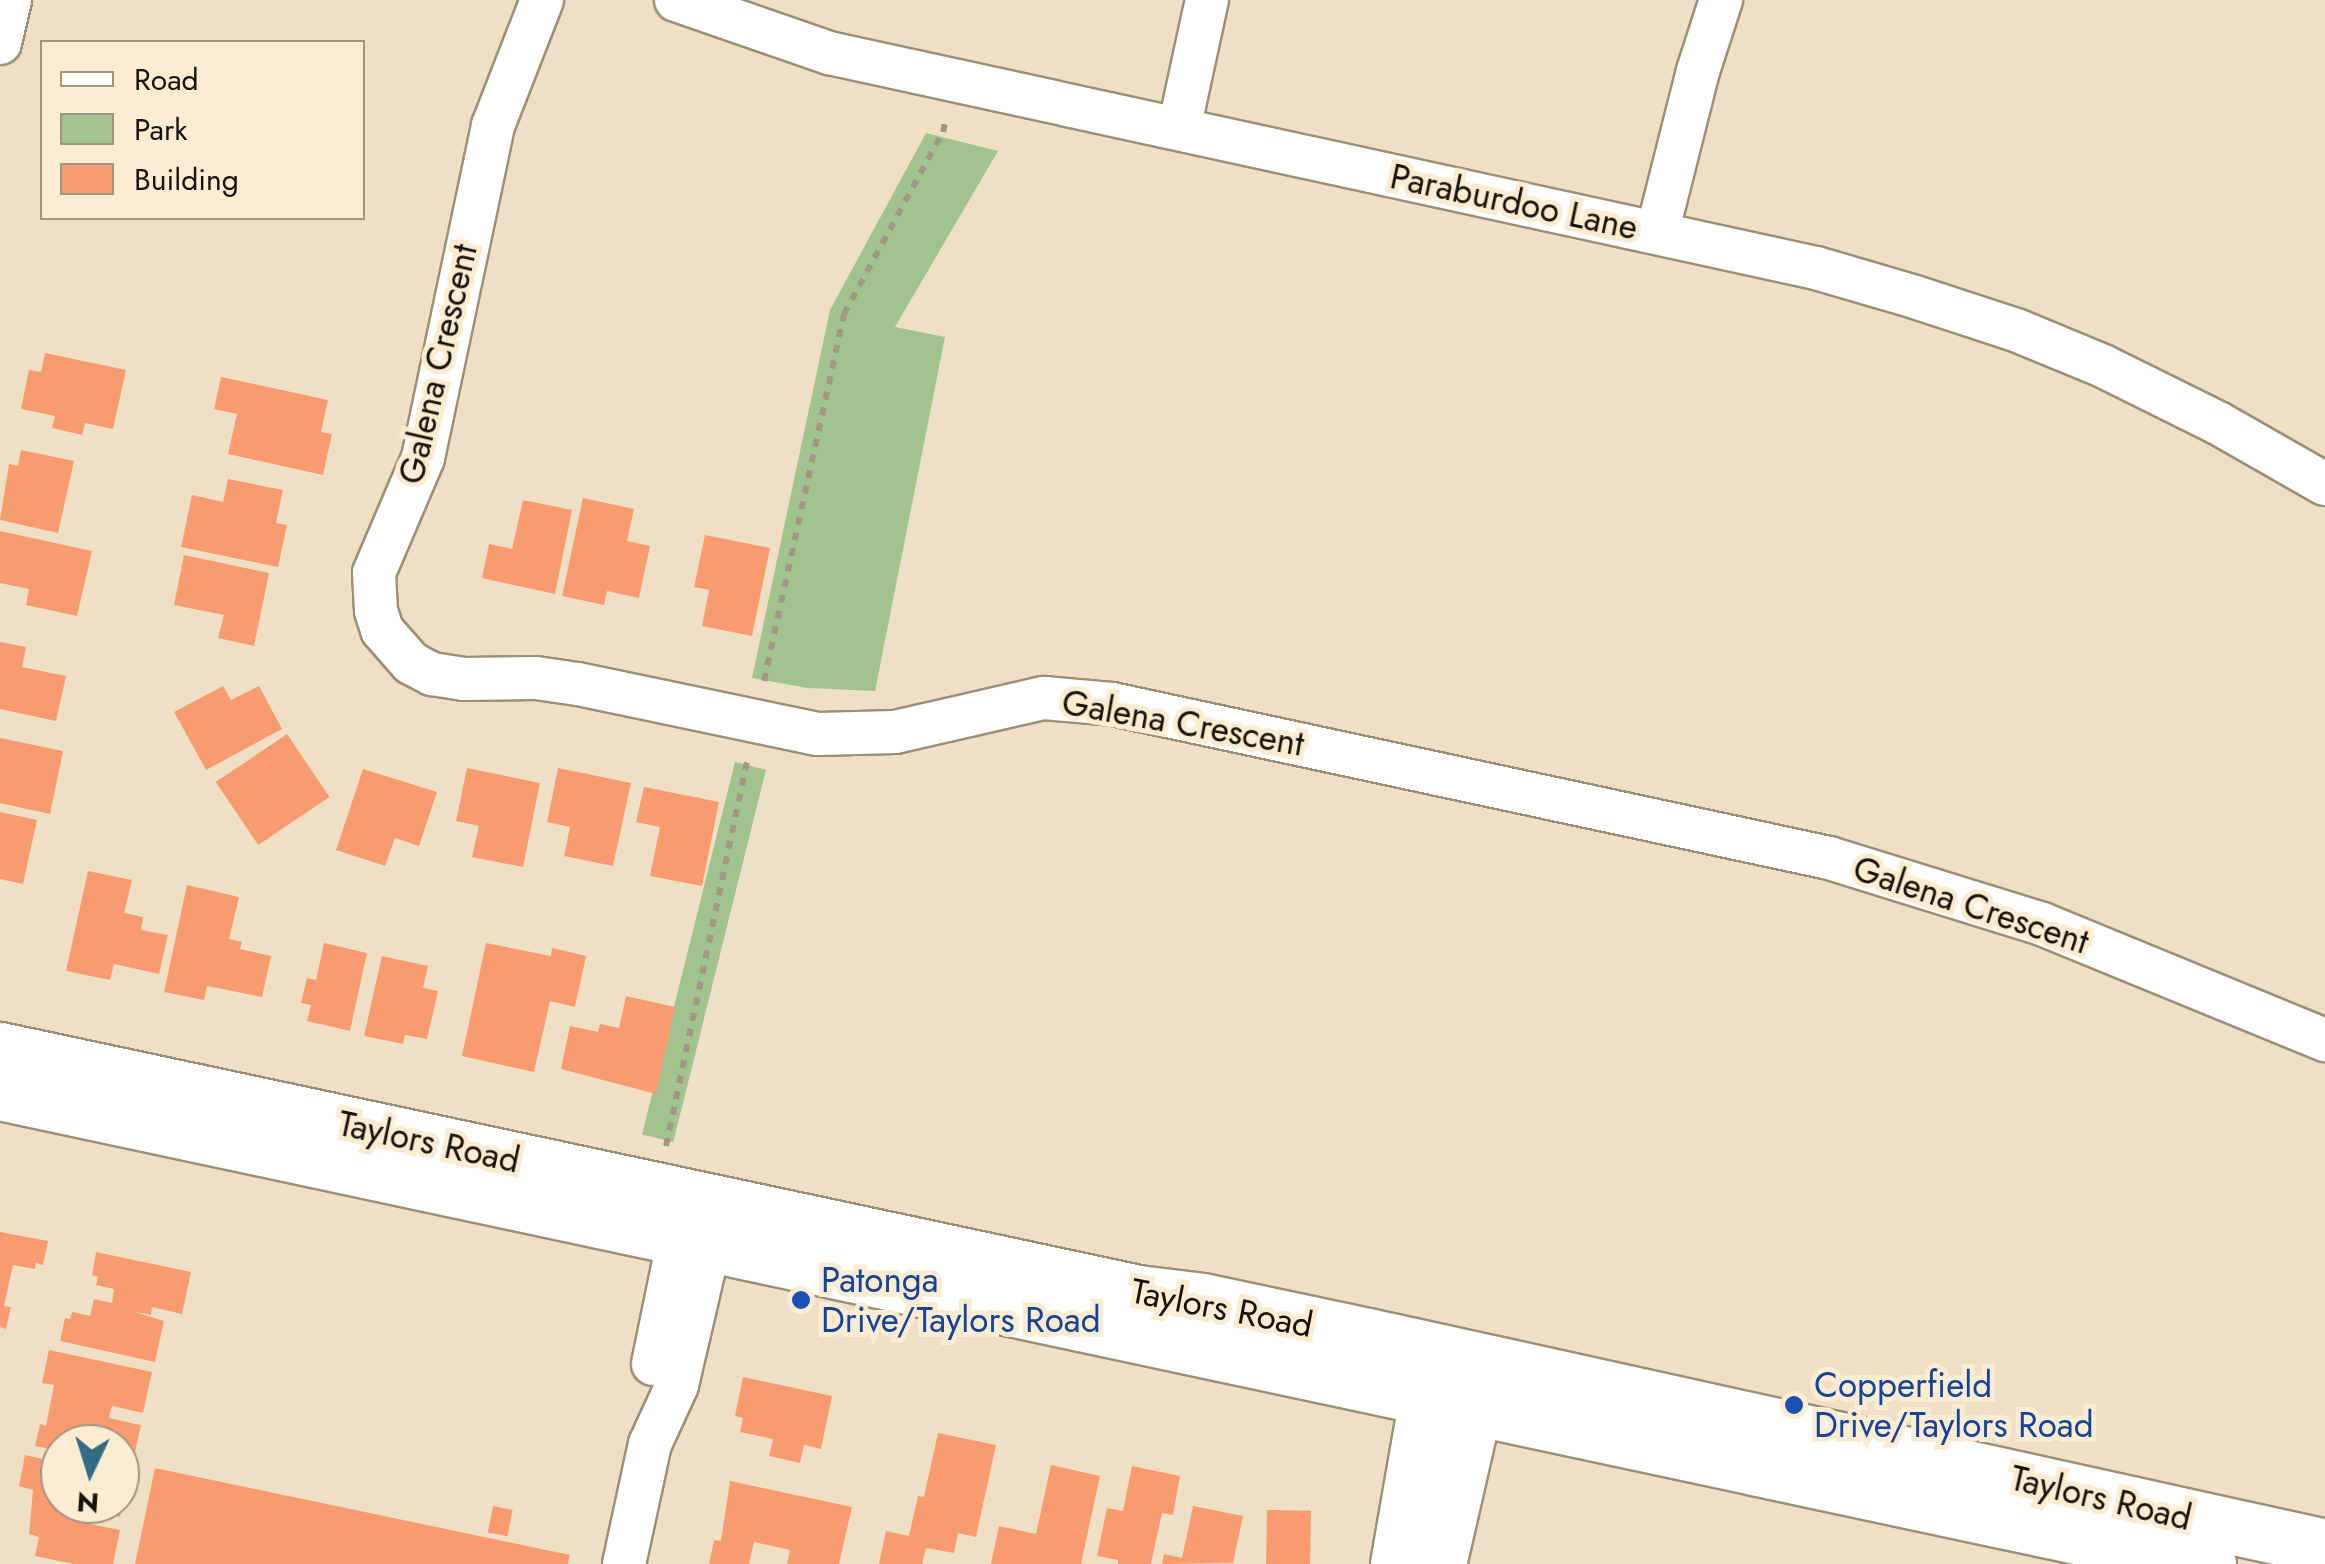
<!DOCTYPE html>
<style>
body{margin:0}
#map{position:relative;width:2325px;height:1564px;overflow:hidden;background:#efe0c5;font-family:Jost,sans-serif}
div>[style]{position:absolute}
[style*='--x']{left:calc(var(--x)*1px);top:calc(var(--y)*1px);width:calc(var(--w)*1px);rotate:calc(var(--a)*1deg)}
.green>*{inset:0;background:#a0c38f;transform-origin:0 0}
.building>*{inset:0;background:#f89b6f;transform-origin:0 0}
.path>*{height:6px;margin-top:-3px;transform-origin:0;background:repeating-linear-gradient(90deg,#a29782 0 8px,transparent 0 16px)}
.roads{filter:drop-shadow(2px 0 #9d8f76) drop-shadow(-2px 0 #9d8f76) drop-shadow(0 2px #9d8f76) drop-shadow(0 -2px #9d8f76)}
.street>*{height:42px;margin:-21px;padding:0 21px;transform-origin:21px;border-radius:21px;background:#fff}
.secondary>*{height:55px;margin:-27.5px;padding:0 27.5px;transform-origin:27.5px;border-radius:27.5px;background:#fff}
.dots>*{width:28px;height:28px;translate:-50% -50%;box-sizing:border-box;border:5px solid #fcedd2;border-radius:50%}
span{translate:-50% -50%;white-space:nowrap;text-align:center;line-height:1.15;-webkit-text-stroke:10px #fcedd2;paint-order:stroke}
.street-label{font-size:35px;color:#171208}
.transit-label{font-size:35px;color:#164399}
.left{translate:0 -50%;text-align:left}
.legend{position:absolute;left:40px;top:40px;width:325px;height:180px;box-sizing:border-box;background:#fcedd2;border:2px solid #a09581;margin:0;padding:12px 18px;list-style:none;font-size:30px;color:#171208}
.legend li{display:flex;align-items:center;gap:20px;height:50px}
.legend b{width:50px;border:2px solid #a09581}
.north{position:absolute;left:40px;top:1424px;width:100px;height:100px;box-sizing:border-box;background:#fcedd2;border:2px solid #a09581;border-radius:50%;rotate:184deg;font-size:28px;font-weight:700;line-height:40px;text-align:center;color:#171208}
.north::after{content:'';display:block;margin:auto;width:35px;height:45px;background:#336b85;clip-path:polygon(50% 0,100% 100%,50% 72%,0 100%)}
</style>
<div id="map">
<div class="green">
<i style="clip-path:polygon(926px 133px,998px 151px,895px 327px,945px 337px,875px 691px,808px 688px,752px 678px,830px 310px)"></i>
<i style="left:735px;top:762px;width:32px;height:384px;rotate:14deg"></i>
</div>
<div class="building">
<i style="clip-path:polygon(45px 353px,126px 370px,113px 429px,85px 423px,82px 435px,52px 428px,55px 416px,21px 409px,29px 370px,41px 372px)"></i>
<i style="clip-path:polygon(221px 377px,328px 400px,321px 432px,332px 434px,323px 475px,228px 454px,237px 414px,214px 409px)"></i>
<i style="clip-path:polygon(21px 450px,74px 461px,58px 533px,0 520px,9px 464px,18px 466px)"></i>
<i style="clip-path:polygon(228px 479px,283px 490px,276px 523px,287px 525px,278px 567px,181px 547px,192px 495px,223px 502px)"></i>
<i style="clip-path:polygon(583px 498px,634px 509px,627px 541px,650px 546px,639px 598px,607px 591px,604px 605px,562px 596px)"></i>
<i style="clip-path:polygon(523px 500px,572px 510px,555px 594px,482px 578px,489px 544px,512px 549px)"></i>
<i style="clip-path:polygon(0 531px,92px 551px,77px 616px,26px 605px,29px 589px,0 583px)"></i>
<i style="clip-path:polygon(705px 535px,770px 548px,752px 636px,702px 626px,709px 590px,694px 587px)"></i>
<i style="clip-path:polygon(184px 555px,269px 573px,254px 646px,218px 638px,224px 615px,174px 605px)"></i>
<i style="clip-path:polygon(0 642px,26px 647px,22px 667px,66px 676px,56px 721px,0 709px)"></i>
<i style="clip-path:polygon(223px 686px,231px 700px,259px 686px,282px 729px,206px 770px,174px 712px)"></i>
<i style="left:287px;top:734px;width:76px;height:86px;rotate:56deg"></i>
<i style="clip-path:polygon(0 738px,63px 751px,50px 814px,0 803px)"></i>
<i style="clip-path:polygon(467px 768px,540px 783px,523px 867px,472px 857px,479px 826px,456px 821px)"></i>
<i style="clip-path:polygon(558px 768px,631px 783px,613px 866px,564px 856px,570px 827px,547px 822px)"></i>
<i style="clip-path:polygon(363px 769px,437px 792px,419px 846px,395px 838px,385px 866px,336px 850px)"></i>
<i style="clip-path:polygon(644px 787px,719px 802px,702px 886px,650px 876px,660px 827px,636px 822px)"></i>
<i style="clip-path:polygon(0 812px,37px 820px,23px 884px,0 879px)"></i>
<i style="clip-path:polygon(88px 871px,132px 880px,124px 913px,143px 917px,141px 930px,168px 935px,159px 974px,114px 964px,110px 980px,66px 971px)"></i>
<i style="clip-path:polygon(187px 885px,239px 897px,229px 939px,242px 942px,240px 949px,271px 956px,262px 997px,207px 986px,204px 1000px,164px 992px)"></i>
<i style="clip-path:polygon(324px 943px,367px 953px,350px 1031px,307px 1021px,311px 1005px,301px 1003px,307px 978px,316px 980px)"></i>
<i style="clip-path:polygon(486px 943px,551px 956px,552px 948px,586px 956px,575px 1007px,550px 1001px,534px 1072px,462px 1056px)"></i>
<i style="clip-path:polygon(382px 956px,428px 966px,423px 988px,438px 991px,427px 1039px,405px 1035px,403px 1044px,364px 1036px)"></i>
<i style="clip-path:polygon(626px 996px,675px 1007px,656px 1094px,561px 1069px,570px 1026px,598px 1032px,600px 1024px,619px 1028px)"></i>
<i style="clip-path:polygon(0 1232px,48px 1241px,43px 1265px,36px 1263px,35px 1269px,13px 1265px,4px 1306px,11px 1307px,6px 1329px,0 1327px)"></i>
<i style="clip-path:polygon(96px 1252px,191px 1272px,182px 1314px,152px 1307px,151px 1315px,132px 1311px,164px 1321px,155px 1362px,60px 1341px,65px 1318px,70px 1319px,72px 1312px,90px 1316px,94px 1299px,112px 1303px,114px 1289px,96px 1285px,98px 1277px,92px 1275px)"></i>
<i style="clip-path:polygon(49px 1350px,152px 1372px,143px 1413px,112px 1406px,110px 1413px,109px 1418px,141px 1425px,132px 1466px,120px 1464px,120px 1444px,60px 1444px,60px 1451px,35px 1446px,40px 1424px,46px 1426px,54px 1385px,42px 1383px)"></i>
<i style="clip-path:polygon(743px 1377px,832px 1396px,821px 1449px,804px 1445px,800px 1463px,769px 1456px,773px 1439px,740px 1432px,743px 1418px,735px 1416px)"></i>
<i style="clip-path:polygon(938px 1433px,996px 1445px,976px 1537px,958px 1533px,954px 1553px,926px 1548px,922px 1564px,879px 1564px,886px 1531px,909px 1536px,918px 1496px,924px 1497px)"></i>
<i style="clip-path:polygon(25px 1455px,60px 1463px,60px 1504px,120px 1504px,120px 1475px,129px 1477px,120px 1517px,88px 1511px,87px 1517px,91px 1518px,90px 1524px,120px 1530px,113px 1564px,74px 1564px,35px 1556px,39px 1537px,29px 1534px,33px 1490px,19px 1486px)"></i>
<i style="clip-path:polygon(1051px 1465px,1100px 1476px,1081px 1564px,991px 1564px,999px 1526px,1036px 1534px)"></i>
<i style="clip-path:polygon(1132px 1466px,1180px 1476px,1173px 1515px,1162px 1513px,1151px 1564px,1118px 1564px,1118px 1560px,1097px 1556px,1107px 1508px,1123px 1511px)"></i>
<i style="clip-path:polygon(155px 1468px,570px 1555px,568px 1564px,135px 1564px)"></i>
<i style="clip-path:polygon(730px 1481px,852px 1507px,839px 1564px,787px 1564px,790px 1550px,754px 1542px,749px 1564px,709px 1564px,714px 1540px,721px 1541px)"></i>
<i style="left:493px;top:1506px;width:20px;height:27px;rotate:11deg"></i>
<i style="clip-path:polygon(1193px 1506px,1243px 1516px,1233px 1563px,1162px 1564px,1164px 1554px,1182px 1558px)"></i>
<i style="left:1267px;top:1510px;width:44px;height:54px;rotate:1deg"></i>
</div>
<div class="path">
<i style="--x:764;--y:681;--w:376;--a:-77.7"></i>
<i style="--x:844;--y:314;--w:207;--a:-61.5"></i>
<i style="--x:943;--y:132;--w:14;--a:-78"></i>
<i style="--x:666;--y:1146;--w:398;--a:-78.1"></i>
</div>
<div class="roads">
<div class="street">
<i style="--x:542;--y:0;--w:135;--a:111.3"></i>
<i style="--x:493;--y:126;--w:339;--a:101.9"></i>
<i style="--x:423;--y:458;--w:125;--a:113.1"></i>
<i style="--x:374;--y:573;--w:38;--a:87"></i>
<i style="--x:376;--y:611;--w:20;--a:72"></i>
<i style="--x:382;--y:630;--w:44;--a:48.7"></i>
<i style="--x:411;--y:663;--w:24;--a:28"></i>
<i style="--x:432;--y:674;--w:31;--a:9"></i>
<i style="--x:463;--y:679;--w:73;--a:-0.8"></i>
<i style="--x:536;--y:678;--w:42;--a:8.1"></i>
<i style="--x:578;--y:684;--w:245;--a:11.8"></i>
<i style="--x:818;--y:734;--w:77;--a:-1.5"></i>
<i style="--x:895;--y:732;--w:153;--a:-12.9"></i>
<i style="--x:1044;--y:698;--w:68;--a:5"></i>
<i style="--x:1112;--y:704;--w:733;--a:12.12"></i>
<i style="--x:1829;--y:858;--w:223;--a:17.2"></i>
<i style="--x:2042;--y:924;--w:306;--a:22.3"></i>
<i style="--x:676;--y:0;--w:162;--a:19.1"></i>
<i style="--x:829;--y:53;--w:1010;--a:12.29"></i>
<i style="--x:1816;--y:268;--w:103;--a:16.3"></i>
<i style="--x:1915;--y:297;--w:106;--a:18.1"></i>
<i style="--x:2016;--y:330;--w:94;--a:22.5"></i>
<i style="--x:2103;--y:366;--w:128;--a:26.4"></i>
<i style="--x:2218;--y:423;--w:123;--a:29.7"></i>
<i style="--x:0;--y:43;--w:44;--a:-76.9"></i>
<i style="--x:1179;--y:129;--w:132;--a:-77.8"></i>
<i style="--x:1657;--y:233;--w:167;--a:-75.8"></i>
<i style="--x:1698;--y:71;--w:75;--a:-72.1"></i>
<i style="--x:653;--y:1364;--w:130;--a:-78.4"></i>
<i style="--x:624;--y:1564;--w:123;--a:-77.8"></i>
<i style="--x:650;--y:1444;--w:65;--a:-65.4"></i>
<i style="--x:677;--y:1385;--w:146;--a:-76.9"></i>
</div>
<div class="secondary">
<i style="--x:0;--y:1050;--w:1164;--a:12.05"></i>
<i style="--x:1138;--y:1293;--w:64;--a:7.1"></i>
<i style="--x:1202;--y:1301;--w:170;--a:11.9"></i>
<i style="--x:1368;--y:1336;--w:980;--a:12.43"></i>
<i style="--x:0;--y:1092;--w:2258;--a:12.07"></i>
<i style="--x:1398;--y:1564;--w:169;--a:-80.1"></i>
<i style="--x:1438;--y:1564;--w:161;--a:-77.1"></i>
<i style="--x:1474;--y:1407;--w:36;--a:-103"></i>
</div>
</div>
<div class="dots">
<i style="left:801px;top:1300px;background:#1a4fb4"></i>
<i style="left:1794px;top:1405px;background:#1a4fb4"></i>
</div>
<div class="street-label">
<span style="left:1514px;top:202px;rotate:12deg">Paraburdoo Lane</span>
<span style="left:438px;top:364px;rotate:-77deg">Galena Crescent</span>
<span style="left:1183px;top:723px;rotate:10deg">Galena Crescent</span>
<span style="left:1971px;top:905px;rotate:18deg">Galena Crescent</span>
<span style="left:429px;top:1142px;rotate:12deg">Taylors Road</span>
<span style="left:1222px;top:1308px;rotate:11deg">Taylors Road</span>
<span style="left:2101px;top:1498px;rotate:13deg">Taylors Road</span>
</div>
<div class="transit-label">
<span class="left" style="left:821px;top:1300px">Patonga<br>Drive/Taylors Road</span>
<span class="left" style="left:1814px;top:1405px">Copperfield<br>Drive/Taylors Road</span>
</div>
<ul class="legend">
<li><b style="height:12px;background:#fff"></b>Road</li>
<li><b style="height:28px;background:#a0c38f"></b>Park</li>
<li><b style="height:28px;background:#f89b6f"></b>Building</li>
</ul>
<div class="north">N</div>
</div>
